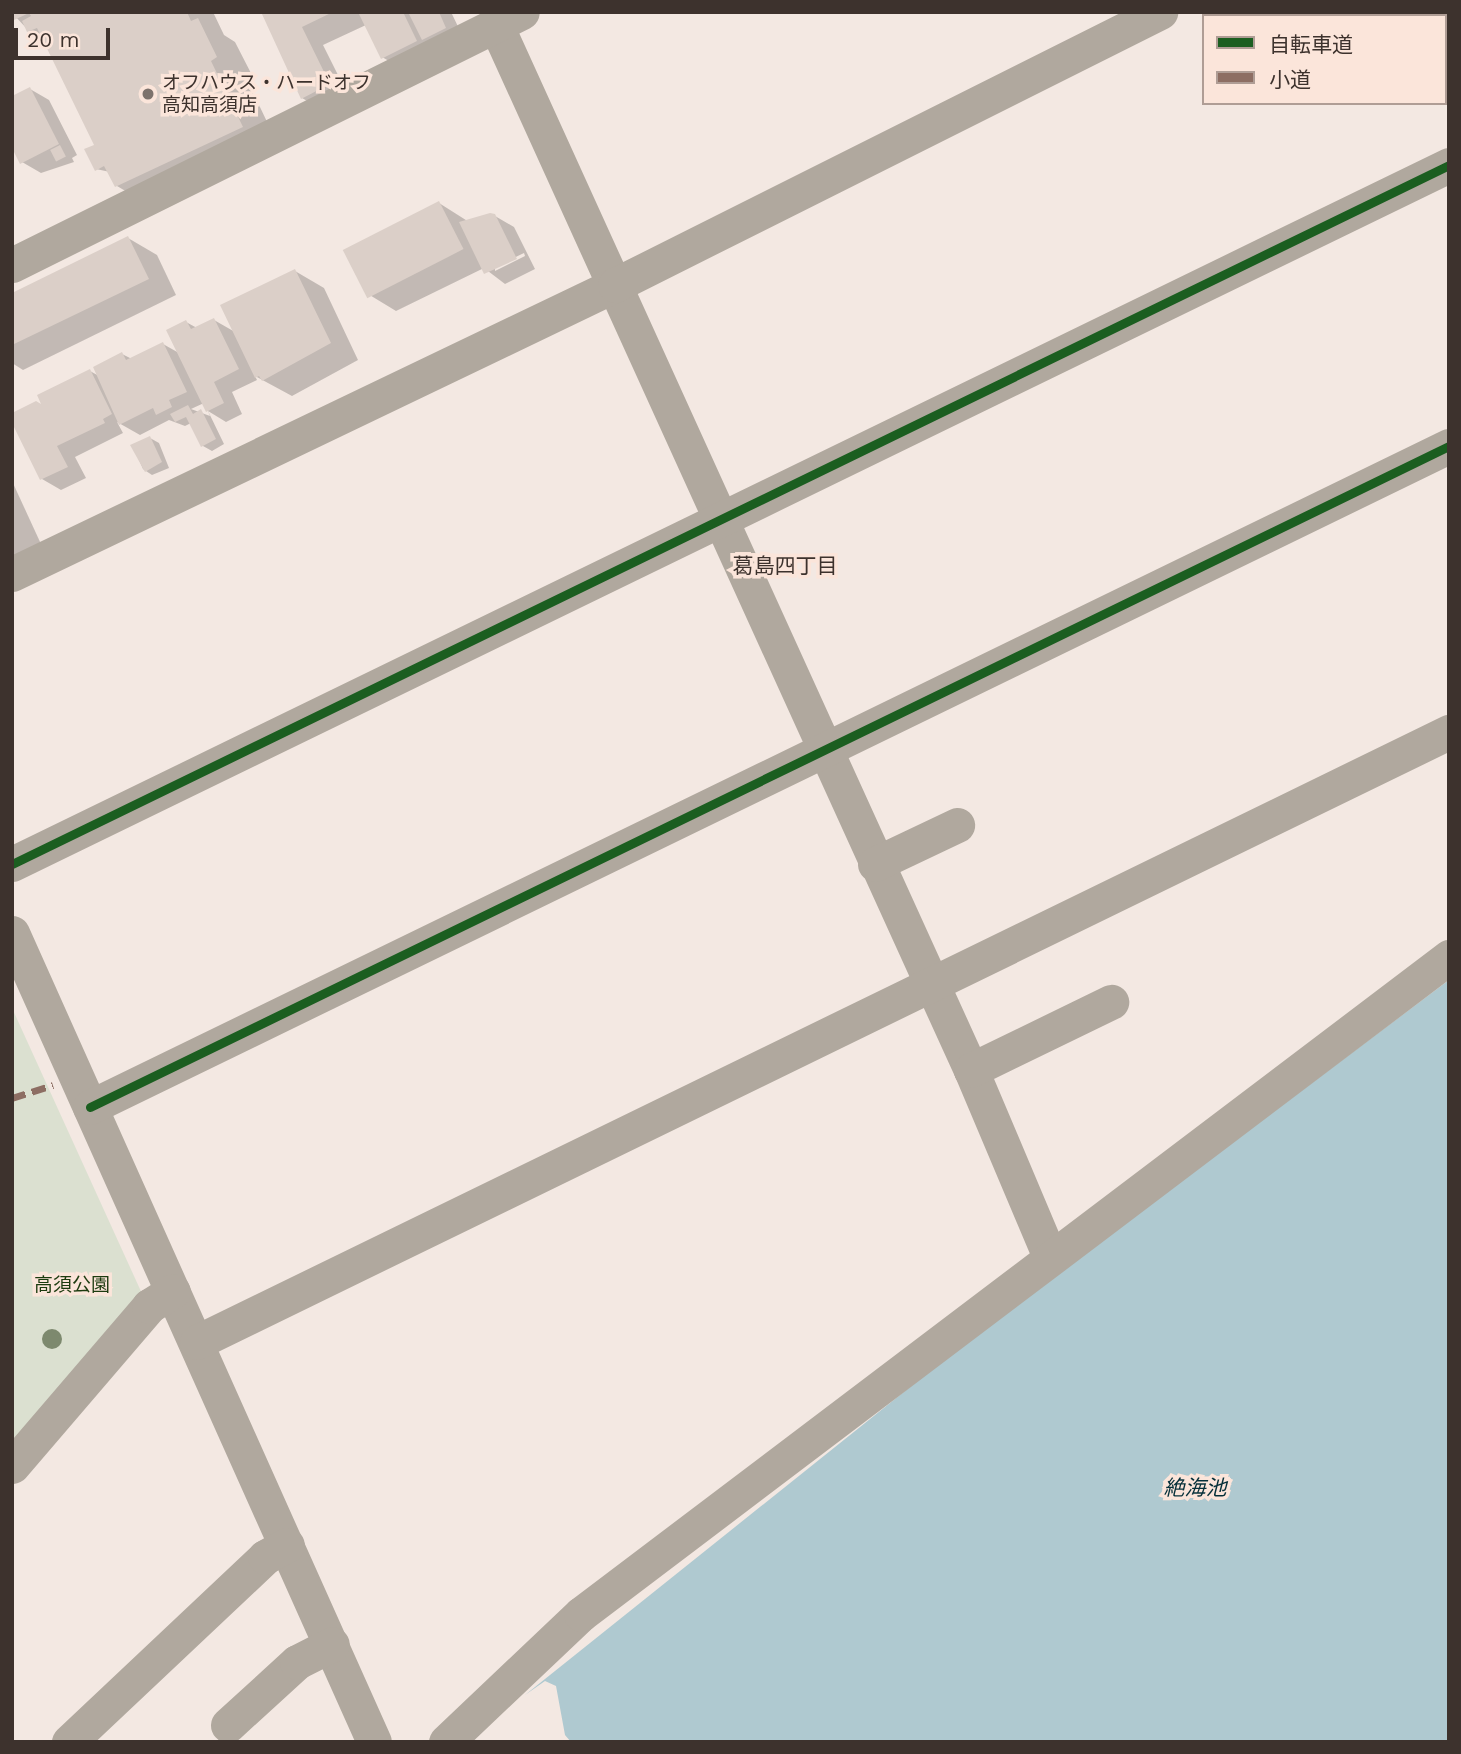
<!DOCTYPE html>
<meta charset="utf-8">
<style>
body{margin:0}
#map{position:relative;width:1461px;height:1754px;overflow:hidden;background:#f3e8e2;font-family:"Work Sans","Noto Sans JP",sans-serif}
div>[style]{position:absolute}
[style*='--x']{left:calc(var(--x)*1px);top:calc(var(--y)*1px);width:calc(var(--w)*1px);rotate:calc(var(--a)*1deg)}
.green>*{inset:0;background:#dbe0d0}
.water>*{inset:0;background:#afc9d0}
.shadow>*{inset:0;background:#0003}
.building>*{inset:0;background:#dbcfc8;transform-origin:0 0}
.minor>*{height:35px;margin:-17.5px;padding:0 17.5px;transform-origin:17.5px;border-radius:17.5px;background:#b0a89e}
.quiet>*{height:7px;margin-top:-3.5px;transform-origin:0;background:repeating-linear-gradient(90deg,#8d6e63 0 14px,transparent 0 21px)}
.cycleway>*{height:9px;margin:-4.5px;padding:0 4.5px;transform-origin:4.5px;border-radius:4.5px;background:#1b5e20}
.trees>*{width:20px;height:20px;margin:-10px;border-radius:50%;background:#7d896e}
.dots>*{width:19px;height:19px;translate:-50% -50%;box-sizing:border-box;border:4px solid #fbe5da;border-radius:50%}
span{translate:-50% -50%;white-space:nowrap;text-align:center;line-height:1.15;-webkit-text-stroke:7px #fbe5da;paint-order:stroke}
.poi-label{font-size:19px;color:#3d322d}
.left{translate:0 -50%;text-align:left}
.park-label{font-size:19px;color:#1c3b0f}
.neighbourhood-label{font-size:21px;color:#3d322d}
.water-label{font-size:21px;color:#052f39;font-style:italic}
.frame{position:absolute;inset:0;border:14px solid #3d322d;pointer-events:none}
.legend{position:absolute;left:1202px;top:14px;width:245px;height:91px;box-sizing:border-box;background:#fbe5da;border:2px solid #af9d95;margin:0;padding:9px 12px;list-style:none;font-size:21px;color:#3d322d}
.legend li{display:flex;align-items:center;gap:14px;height:35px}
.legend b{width:35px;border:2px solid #af9d95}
.scale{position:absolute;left:14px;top:28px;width:96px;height:32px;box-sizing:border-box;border:4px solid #3d322d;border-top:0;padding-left:9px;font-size:21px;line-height:24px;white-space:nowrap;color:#3d322d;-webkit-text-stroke:5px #fbe5da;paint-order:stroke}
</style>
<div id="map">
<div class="green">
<i style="clip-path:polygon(12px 1008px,144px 1298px,12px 1450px)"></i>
</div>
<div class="water">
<i style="clip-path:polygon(1449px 980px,1449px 1742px,571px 1742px,565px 1735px,556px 1686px,545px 1681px,525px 1695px,965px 1343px)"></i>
</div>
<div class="shadow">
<i style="clip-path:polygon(31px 12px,213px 12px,224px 35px,235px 42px,254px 79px,248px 82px,280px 149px,154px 208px,117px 186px,110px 172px,96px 169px,99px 149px,42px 34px,29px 31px,13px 14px)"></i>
<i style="clip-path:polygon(263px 12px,451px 12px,464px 39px,401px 68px,382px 57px,366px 25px,323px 45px,348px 95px,321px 109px,302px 98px)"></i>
<i style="clip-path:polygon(30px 89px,49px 100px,77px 155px,72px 158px,74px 162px,41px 173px,22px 162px)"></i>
<i style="clip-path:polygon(evenodd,439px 203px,469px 222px,495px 216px,514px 227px,535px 269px,505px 284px,484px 268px,396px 311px,368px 294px,439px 203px,524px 253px,525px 256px,495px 271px,495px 267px,524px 253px)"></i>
<i style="clip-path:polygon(128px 238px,157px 255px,176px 295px,23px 370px,12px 363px,12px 295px)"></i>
<i style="clip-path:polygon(evenodd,295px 271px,324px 288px,358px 360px,292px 396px,255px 376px,257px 380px,232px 392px,242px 414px,226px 422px,208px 411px,224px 444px,212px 451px,203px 446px,191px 423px,185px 426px,169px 420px,140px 435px,117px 422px,123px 433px,75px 457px,86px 478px,61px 490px,42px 479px,40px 406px,90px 371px,99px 376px,122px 354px,132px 359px,163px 344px,179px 353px,186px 322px,197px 328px,214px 320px,235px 332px,295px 271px,204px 403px,207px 409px,210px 416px,191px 409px,204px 403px)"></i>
<i style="clip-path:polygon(150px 438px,159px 443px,169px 468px,152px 475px,143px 469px,133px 446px)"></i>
<i style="clip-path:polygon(12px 481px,41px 544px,12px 558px)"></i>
</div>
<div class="building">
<i style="clip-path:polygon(12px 12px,187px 12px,191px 21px,198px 18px,217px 57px,211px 61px,243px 127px,115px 187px,104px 166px,95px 171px,84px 149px,94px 145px,37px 28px,27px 32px,22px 21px,31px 16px,29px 13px,14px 20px)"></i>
<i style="clip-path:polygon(261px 12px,333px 12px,302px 27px,330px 84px,301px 99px)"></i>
<i style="clip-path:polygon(358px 12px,403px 12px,417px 41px,381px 59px)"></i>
<i style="clip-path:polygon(408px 12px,439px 12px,446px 28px,422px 40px)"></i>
<i style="clip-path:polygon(30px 87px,59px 144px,20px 164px,12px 148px,12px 96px)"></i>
<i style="left:60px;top:145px;width:13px;height:11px;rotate:63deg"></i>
<i style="left:439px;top:201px;width:54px;height:108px;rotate:63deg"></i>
<i style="clip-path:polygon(490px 213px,495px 214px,517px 259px,484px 274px,459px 222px)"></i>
<i style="clip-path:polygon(128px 236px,149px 279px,12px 345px,12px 293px)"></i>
<i style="clip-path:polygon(295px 269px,331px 343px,262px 381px,259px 376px,255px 378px,220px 305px)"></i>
<i style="clip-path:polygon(214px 318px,239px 369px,214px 382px,224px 403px,206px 412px,166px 330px,186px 320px,191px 329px)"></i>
<i style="clip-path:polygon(163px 342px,187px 392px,169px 400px,172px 407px,156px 415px,153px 408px,119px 425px,93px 367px,122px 352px,126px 360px)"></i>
<i style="clip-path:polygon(90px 369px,112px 414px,103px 419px,105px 423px,57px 446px,68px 467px,40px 480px,12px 423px,12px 413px,36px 401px,41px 404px,37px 395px)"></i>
<i style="clip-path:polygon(188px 405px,193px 414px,201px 409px,216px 439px,201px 447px,186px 417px,175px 422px,170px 414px)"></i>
<i style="clip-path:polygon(150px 436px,162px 462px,145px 472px,130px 445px)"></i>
</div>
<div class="minor">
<i style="--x:496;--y:25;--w:1148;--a:65.56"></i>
<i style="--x:971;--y:1070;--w:203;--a:67.1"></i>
<i style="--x:12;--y:265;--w:569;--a:-26.39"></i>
<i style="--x:12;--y:574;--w:669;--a:-25.61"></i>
<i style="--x:615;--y:285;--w:610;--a:-26.61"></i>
<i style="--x:12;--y:864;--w:1598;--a:-25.94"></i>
<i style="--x:875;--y:864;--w:91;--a:-25.4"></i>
<i style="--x:12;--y:933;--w:886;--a:65.89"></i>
<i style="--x:971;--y:1070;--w:156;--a:-25.9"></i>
<i style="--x:90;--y:1107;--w:1511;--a:-25.94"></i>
<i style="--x:197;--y:1342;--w:1393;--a:-25.98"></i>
<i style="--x:12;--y:1466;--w:211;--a:-49.4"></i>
<i style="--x:149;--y:1306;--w:28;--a:-32"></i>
<i style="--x:228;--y:1725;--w:93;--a:-42.4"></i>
<i style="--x:297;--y:1662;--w:39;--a:-27"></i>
<i style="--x:69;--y:1742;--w:270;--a:-43.3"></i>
<i style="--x:265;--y:1557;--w:25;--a:-29"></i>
<i style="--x:446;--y:1742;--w:186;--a:-43.5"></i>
<i style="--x:581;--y:1614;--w:1089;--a:-37.12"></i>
</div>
<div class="quiet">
<i style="--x:12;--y:1098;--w:43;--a:-17.6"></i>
</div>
<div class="cycleway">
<i style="--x:12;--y:864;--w:1598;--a:-25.94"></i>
<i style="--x:90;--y:1107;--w:1511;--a:-25.94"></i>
</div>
<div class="trees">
<i style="left:52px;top:1339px"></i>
</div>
<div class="dots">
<i style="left:148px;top:94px;background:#7d726c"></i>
</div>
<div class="poi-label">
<span class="left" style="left:162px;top:94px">オフハウス・ハードオフ<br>高知高須店</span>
</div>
<div class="park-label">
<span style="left:72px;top:1285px">高須公園</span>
</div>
<div class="neighbourhood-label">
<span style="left:785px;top:566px">葛島四丁目</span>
</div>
<div class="water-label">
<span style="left:1195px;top:1488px">絶海池</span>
</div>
<div class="frame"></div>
<ul class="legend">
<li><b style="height:9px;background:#1b5e20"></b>自転車道</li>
<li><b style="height:9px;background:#8d6e63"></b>小道</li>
</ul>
<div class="scale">20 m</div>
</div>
